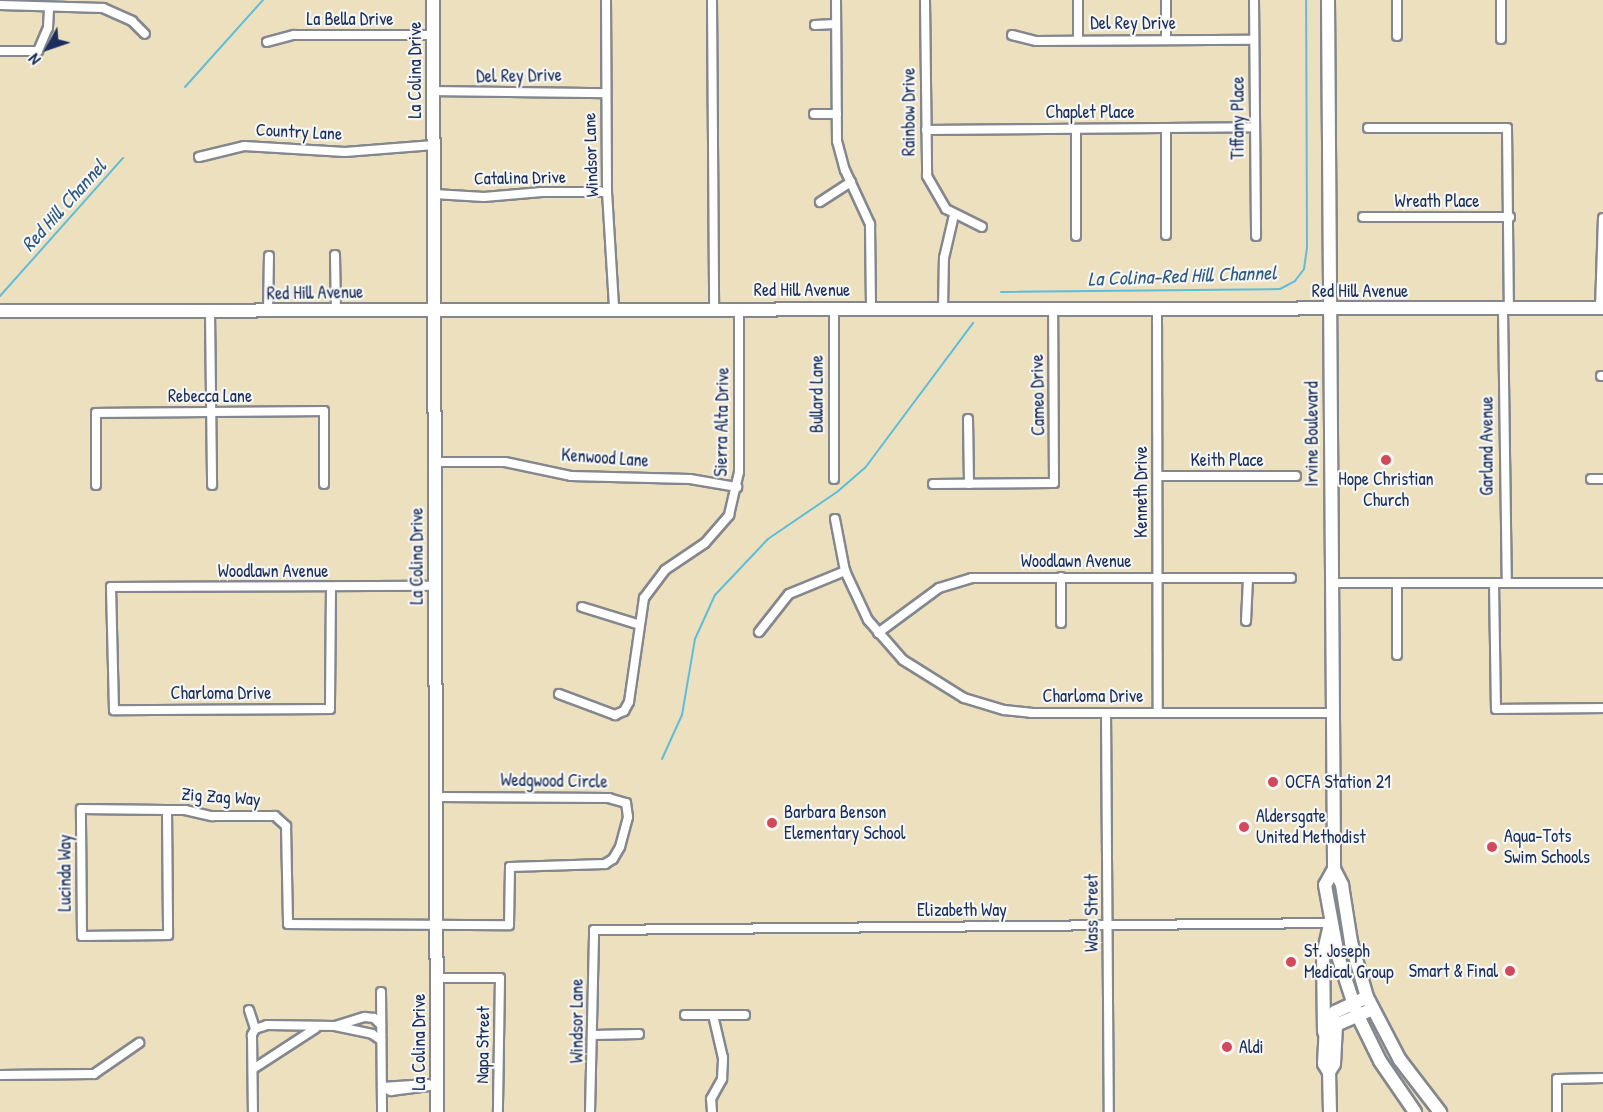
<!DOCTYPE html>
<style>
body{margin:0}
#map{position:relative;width:1603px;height:1112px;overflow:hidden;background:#ece0bf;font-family:"Patrick Hand",sans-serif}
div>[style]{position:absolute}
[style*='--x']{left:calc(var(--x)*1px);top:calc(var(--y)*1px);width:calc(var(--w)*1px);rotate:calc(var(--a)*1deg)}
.stream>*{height:2px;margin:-1px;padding:0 1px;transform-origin:1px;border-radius:1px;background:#5cbeda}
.roads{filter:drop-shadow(2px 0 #84888e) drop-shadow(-2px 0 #84888e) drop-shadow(0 2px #84888e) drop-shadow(0 -2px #84888e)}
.street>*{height:8px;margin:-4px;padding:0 4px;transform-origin:4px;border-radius:4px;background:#fff}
.secondary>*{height:12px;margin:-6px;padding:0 6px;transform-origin:6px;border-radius:6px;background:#fff}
.primary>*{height:12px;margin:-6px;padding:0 6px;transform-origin:6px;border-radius:6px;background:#fff}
.dots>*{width:16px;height:16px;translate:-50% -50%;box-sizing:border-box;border:3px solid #f6f6f2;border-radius:50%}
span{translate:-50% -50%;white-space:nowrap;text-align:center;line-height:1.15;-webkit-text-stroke:4.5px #f6f6f2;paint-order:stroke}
.street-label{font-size:18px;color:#1b2f5e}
.poi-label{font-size:18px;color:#1b2f5e}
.left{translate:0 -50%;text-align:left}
.right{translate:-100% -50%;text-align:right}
.water-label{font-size:20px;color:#2e5a83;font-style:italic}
.north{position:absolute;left:18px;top:18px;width:60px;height:60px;-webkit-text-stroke:4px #f6f6f2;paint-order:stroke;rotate:230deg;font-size:16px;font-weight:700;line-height:24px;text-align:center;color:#1b2f5e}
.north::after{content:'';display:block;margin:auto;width:21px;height:27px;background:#1b2f5e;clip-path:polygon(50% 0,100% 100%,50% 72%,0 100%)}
</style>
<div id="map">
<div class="stream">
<i style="--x:185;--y:87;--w:117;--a:-48.1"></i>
<i style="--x:1001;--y:292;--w:279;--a:-0.6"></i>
<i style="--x:1280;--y:289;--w:17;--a:-28"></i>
<i style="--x:1295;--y:281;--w:15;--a:-53"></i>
<i style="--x:1304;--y:269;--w:21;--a:-82"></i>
<i style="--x:1307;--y:248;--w:248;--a:-90.2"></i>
<i style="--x:0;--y:296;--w:185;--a:-48.3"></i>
<i style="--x:662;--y:759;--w:48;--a:-65.6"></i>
<i style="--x:682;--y:715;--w:77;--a:-80.3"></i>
<i style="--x:695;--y:639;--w:48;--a:-65.6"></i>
<i style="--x:715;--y:595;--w:77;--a:-46.6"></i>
<i style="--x:768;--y:539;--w:83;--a:-34.3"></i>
<i style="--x:837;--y:492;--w:37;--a:-41"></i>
<i style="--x:865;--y:468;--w:181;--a:-53.3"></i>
</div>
<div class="roads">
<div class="street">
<i style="--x:606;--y:0;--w:192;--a:89.7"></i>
<i style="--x:607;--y:192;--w:116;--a:86.5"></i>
<i style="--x:712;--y:0;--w:308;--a:89.6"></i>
<i style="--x:836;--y:0;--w:141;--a:89.6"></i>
<i style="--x:837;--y:141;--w:30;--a:75"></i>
<i style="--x:845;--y:170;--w:60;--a:65.2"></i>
<i style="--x:870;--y:224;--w:84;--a:89.3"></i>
<i style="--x:925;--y:0;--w:176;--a:89.3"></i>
<i style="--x:927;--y:176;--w:38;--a:60"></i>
<i style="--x:946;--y:209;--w:40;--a:26.6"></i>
<i style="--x:1166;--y:0;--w:39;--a:90"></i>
<i style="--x:1254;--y:0;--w:236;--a:89.5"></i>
<i style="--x:1397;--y:0;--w:36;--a:90"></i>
<i style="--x:1501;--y:0;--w:39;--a:90"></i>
<i style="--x:0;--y:5;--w:103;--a:1.7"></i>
<i style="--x:103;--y:8;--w:32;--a:24"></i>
<i style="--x:132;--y:21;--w:18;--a:45"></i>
<i style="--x:815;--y:25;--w:21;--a:-3"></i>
<i style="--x:1012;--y:35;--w:25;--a:14"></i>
<i style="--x:1036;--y:41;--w:218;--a:-0.3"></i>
<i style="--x:1078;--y:39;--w:39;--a:-90"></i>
<i style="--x:267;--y:42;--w:28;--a:-15"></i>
<i style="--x:294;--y:35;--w:139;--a:0"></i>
<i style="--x:0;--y:51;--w:38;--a:0"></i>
<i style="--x:38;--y:51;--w:25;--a:-67"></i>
<i style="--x:48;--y:28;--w:21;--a:-87"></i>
<i style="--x:433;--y:91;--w:172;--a:0.7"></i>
<i style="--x:814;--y:114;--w:23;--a:0"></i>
<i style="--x:1166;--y:128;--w:107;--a:90"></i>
<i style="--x:1368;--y:128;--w:139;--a:0"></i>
<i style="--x:1507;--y:128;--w:181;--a:89.4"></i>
<i style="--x:1076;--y:129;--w:107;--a:90"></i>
<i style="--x:926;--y:130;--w:328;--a:-0.5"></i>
<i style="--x:199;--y:157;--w:46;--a:-13.7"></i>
<i style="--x:244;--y:146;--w:101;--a:3.4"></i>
<i style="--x:345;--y:152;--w:89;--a:-4.5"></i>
<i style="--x:434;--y:194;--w:50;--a:3.4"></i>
<i style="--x:484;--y:197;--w:58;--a:-4.9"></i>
<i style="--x:542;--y:192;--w:65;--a:0"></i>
<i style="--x:820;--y:202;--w:37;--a:-33"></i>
<i style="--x:1363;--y:217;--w:147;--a:0"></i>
<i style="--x:335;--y:255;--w:56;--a:89"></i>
<i style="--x:1157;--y:307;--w:406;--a:89.9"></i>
<i style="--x:834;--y:308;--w:171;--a:90"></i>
<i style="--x:943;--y:308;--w:50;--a:-88.9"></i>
<i style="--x:944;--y:258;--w:44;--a:-76.9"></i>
<i style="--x:1600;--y:308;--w:90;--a:-88.1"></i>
<i style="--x:1503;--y:309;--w:274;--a:89.2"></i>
<i style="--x:268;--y:312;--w:56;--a:-89"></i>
<i style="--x:210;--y:313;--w:172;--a:89.3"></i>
<i style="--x:1601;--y:376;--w:2;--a:0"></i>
<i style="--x:968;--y:419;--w:65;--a:89.1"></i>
<i style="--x:434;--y:462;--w:71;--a:0"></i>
<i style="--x:505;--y:462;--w:67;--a:12"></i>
<i style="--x:571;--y:476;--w:119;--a:1.4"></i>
<i style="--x:690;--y:479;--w:48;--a:9.7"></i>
<i style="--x:1158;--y:476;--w:138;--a:0"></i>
<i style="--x:1591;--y:479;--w:12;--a:0"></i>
<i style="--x:933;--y:484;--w:121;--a:-0.5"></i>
<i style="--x:1054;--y:483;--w:175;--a:-90.3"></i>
<i style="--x:96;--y:485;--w:72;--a:-90"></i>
<i style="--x:96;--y:413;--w:228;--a:-0.5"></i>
<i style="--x:324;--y:411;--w:73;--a:90"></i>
<i style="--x:835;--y:519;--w:53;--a:79.1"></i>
<i style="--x:845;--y:571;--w:54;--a:64.9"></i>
<i style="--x:868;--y:620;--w:53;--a:48.8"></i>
<i style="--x:903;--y:660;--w:72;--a:31.9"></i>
<i style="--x:964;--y:698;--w:42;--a:16.7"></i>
<i style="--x:1004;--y:710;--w:27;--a:6"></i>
<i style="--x:1031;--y:713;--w:301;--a:0"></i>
<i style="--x:1331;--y:583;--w:272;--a:0"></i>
<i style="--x:1494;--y:583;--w:126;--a:89.1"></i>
<i style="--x:1496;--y:709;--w:107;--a:-0.5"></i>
<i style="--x:331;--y:588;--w:121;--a:90.5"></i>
<i style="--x:330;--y:709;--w:216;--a:179.7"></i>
<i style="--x:114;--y:710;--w:123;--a:-91.4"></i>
<i style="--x:111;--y:587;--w:324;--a:-0.2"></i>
<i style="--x:582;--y:607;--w:58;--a:17.2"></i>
<i style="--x:1246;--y:621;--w:43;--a:-87.3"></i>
<i style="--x:1061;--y:623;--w:46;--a:-90"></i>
<i style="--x:759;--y:632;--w:48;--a:-51.7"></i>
<i style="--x:789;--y:594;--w:61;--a:-22.3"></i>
<i style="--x:878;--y:633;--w:76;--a:-36.4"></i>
<i style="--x:939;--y:588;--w:34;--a:-17"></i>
<i style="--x:972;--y:578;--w:319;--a:0"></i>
<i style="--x:1397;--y:655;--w:72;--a:-90"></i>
<i style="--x:559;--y:694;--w:60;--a:20.6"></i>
<i style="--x:615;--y:715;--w:10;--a:-24"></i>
<i style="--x:624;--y:711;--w:10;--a:-61"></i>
<i style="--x:629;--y:702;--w:105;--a:-81.8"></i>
<i style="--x:644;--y:598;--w:35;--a:-53"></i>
<i style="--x:665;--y:570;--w:48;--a:-34"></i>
<i style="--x:705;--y:543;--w:37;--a:-49"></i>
<i style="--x:729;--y:515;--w:44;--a:-76.9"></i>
<i style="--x:739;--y:472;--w:164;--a:-90"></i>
<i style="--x:1106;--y:713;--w:399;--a:89.6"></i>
<i style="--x:167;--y:810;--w:125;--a:89.5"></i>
<i style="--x:168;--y:935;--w:86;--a:179.3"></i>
<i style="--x:82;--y:936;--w:127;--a:-90.5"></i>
<i style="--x:81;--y:809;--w:86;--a:0.7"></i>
<i style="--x:167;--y:810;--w:18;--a:0"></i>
<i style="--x:185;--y:810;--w:28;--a:13"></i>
<i style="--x:212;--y:816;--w:63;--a:0"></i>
<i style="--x:275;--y:816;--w:15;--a:42"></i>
<i style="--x:286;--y:826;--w:98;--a:88.8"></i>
<i style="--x:288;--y:924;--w:221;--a:0.3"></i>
<i style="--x:509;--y:925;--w:58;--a:-89"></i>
<i style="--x:510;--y:867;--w:95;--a:-1.8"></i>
<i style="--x:605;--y:864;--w:9;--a:-32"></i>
<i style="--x:613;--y:859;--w:14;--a:-60"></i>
<i style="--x:620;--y:847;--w:31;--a:-75"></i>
<i style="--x:628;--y:817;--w:14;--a:-98"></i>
<i style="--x:626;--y:803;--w:18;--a:-164"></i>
<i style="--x:609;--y:798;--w:171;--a:-179.7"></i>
<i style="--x:438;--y:978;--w:62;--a:0"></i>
<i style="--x:500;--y:978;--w:134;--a:90.9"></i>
<i style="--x:381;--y:992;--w:120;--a:89.5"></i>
<i style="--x:249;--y:1010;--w:20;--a:72"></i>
<i style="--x:255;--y:1029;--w:7;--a:117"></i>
<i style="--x:252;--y:1035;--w:77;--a:89.3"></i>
<i style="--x:685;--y:1015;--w:60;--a:0"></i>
<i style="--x:335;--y:1026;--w:31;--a:-17"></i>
<i style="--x:365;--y:1017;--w:9;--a:6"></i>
<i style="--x:374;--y:1018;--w:10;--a:45"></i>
<i style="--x:255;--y:1029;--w:13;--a:-18"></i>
<i style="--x:267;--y:1025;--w:68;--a:0.8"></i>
<i style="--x:335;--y:1026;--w:38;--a:12"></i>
<i style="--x:372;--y:1034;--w:11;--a:34"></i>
<i style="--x:593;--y:1035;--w:46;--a:-1.2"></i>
<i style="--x:253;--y:1069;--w:75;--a:-33.1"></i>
<i style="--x:0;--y:1075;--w:94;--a:-0.6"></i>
<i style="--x:94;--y:1074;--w:55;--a:-34.6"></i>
<i style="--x:382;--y:1087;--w:10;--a:24"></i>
<i style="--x:391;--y:1091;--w:46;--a:-7.4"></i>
<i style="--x:382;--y:1087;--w:46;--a:-3.7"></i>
<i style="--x:590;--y:1112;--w:182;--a:-88.7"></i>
<i style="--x:594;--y:930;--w:737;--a:-0.54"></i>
<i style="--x:712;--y:1112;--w:13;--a:-94"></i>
<i style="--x:711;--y:1099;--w:23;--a:-61"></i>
<i style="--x:722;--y:1079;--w:21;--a:-87"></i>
<i style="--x:723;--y:1058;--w:44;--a:-103.1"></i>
<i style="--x:1557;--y:1112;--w:33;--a:-90"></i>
<i style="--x:1557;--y:1079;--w:46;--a:-1.2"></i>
</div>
<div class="secondary">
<i style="--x:433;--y:0;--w:1112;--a:89.79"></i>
<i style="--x:0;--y:311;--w:1603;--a:-0.11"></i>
<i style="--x:1329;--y:1072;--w:9;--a:-122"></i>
<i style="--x:1324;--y:1064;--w:40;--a:-87.1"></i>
<i style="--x:1326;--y:1024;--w:15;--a:-53"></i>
<i style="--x:1335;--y:1012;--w:35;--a:-25"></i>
<i style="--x:1330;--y:1112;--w:40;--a:-91.4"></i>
<i style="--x:1329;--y:1072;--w:9;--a:-58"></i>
<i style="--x:1334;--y:1064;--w:39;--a:-87"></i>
<i style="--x:1336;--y:1025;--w:40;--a:-23.4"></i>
</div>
<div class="primary">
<i style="--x:1328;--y:0;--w:869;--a:89.6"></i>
<i style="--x:1334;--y:869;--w:18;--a:119"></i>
<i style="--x:1325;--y:885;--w:72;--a:79.6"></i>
<i style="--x:1338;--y:956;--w:61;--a:71.9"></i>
<i style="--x:1357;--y:1014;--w:52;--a:63.9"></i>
<i style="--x:1380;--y:1061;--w:62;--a:55.5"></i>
<i style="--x:1334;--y:869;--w:18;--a:63"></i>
<i style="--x:1342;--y:885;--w:58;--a:81"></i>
<i style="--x:1351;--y:942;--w:57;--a:73.8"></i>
<i style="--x:1367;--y:997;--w:71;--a:62.4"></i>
<i style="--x:1400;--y:1060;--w:66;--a:52.4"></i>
<i style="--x:1324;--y:1032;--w:77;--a:-90.7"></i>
<i style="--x:1323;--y:955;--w:32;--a:-77"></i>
</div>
</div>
<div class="dots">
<i style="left:1386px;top:460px;background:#d1495b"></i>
<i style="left:1273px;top:782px;background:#d1495b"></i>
<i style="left:772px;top:823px;background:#d1495b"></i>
<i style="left:1244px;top:827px;background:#d1495b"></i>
<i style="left:1492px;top:847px;background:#d1495b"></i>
<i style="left:1291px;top:962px;background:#d1495b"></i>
<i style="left:1510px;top:971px;background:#d1495b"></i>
<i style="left:1227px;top:1047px;background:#d1495b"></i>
</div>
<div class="street-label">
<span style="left:350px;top:19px">La Bella Drive</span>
<span style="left:1133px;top:23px">Del Rey Drive</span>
<span style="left:415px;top:70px;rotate:-90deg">La Colina Drive</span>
<span style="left:519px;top:76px;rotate:-1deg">Del Rey Drive</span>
<span style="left:909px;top:112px;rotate:-90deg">Rainbow Drive</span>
<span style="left:1090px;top:112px">Chaplet Place</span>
<span style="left:1238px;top:118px;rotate:-90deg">Tiffany Place</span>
<span style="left:299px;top:132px;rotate:3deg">Country Lane</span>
<span style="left:591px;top:155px;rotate:-92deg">Windsor Lane</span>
<span style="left:520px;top:178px;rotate:-1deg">Catalina Drive</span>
<span style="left:1437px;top:201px">Wreath Place</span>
<span style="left:802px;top:290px">Red Hill Avenue</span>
<span style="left:1360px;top:291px">Red Hill Avenue</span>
<span style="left:315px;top:293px;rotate:-1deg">Red Hill Avenue</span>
<span style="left:817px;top:394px;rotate:-90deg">Bullard Lane</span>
<span style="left:1038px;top:395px;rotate:-91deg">Cameo Drive</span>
<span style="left:210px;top:396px">Rebecca Lane</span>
<span style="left:722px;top:422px;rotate:-89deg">Sierra Alta Drive</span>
<span style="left:1312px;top:434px;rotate:-90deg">Irvine Boulevard</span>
<span style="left:1487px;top:446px;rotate:-90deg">Garland Avenue</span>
<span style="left:605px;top:458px;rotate:4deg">Kenwood Lane</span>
<span style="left:1227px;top:460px">Keith Place</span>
<span style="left:1141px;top:492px;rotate:-90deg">Kenneth Drive</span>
<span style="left:417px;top:556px;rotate:-90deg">La Colina Drive</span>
<span style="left:1076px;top:561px">Woodlawn Avenue</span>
<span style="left:273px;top:571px">Woodlawn Avenue</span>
<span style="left:221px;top:693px">Charloma Drive</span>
<span style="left:1093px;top:696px">Charloma Drive</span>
<span style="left:554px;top:781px;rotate:1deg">Wedgwood Circle</span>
<span style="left:221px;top:797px;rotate:4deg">Zig Zag Way</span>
<span style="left:65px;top:873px;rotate:-90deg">Lucinda Way</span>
<span style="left:962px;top:910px">Elizabeth Way</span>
<span style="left:1092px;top:913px;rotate:-90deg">Wass Street</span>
<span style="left:577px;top:1021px;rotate:-90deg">Windsor Lane</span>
<span style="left:419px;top:1042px;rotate:-90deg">La Colina Drive</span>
<span style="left:483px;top:1045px;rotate:-89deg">Napa Street</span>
</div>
<div class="poi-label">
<span style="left:1386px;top:490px">Hope Christian<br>Church</span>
<span class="left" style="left:1285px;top:782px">OCFA Station 21</span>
<span class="left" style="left:784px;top:823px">Barbara Benson<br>Elementary School</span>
<span class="left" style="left:1256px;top:827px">Aldersgate<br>United Methodist</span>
<span class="left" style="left:1504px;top:847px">Aqua-Tots<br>Swim Schools</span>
<span class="left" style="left:1304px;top:962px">St. Joseph<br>Medical Group</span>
<span class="right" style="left:1498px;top:971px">Smart &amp; Final</span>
<span class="left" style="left:1239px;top:1047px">Aldi</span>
</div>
<div class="water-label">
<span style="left:63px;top:205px;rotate:-48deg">Red Hill Channel</span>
<span style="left:1182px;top:275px;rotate:-2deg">La Colina-Red Hill Channel</span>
</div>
<div class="north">N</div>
</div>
